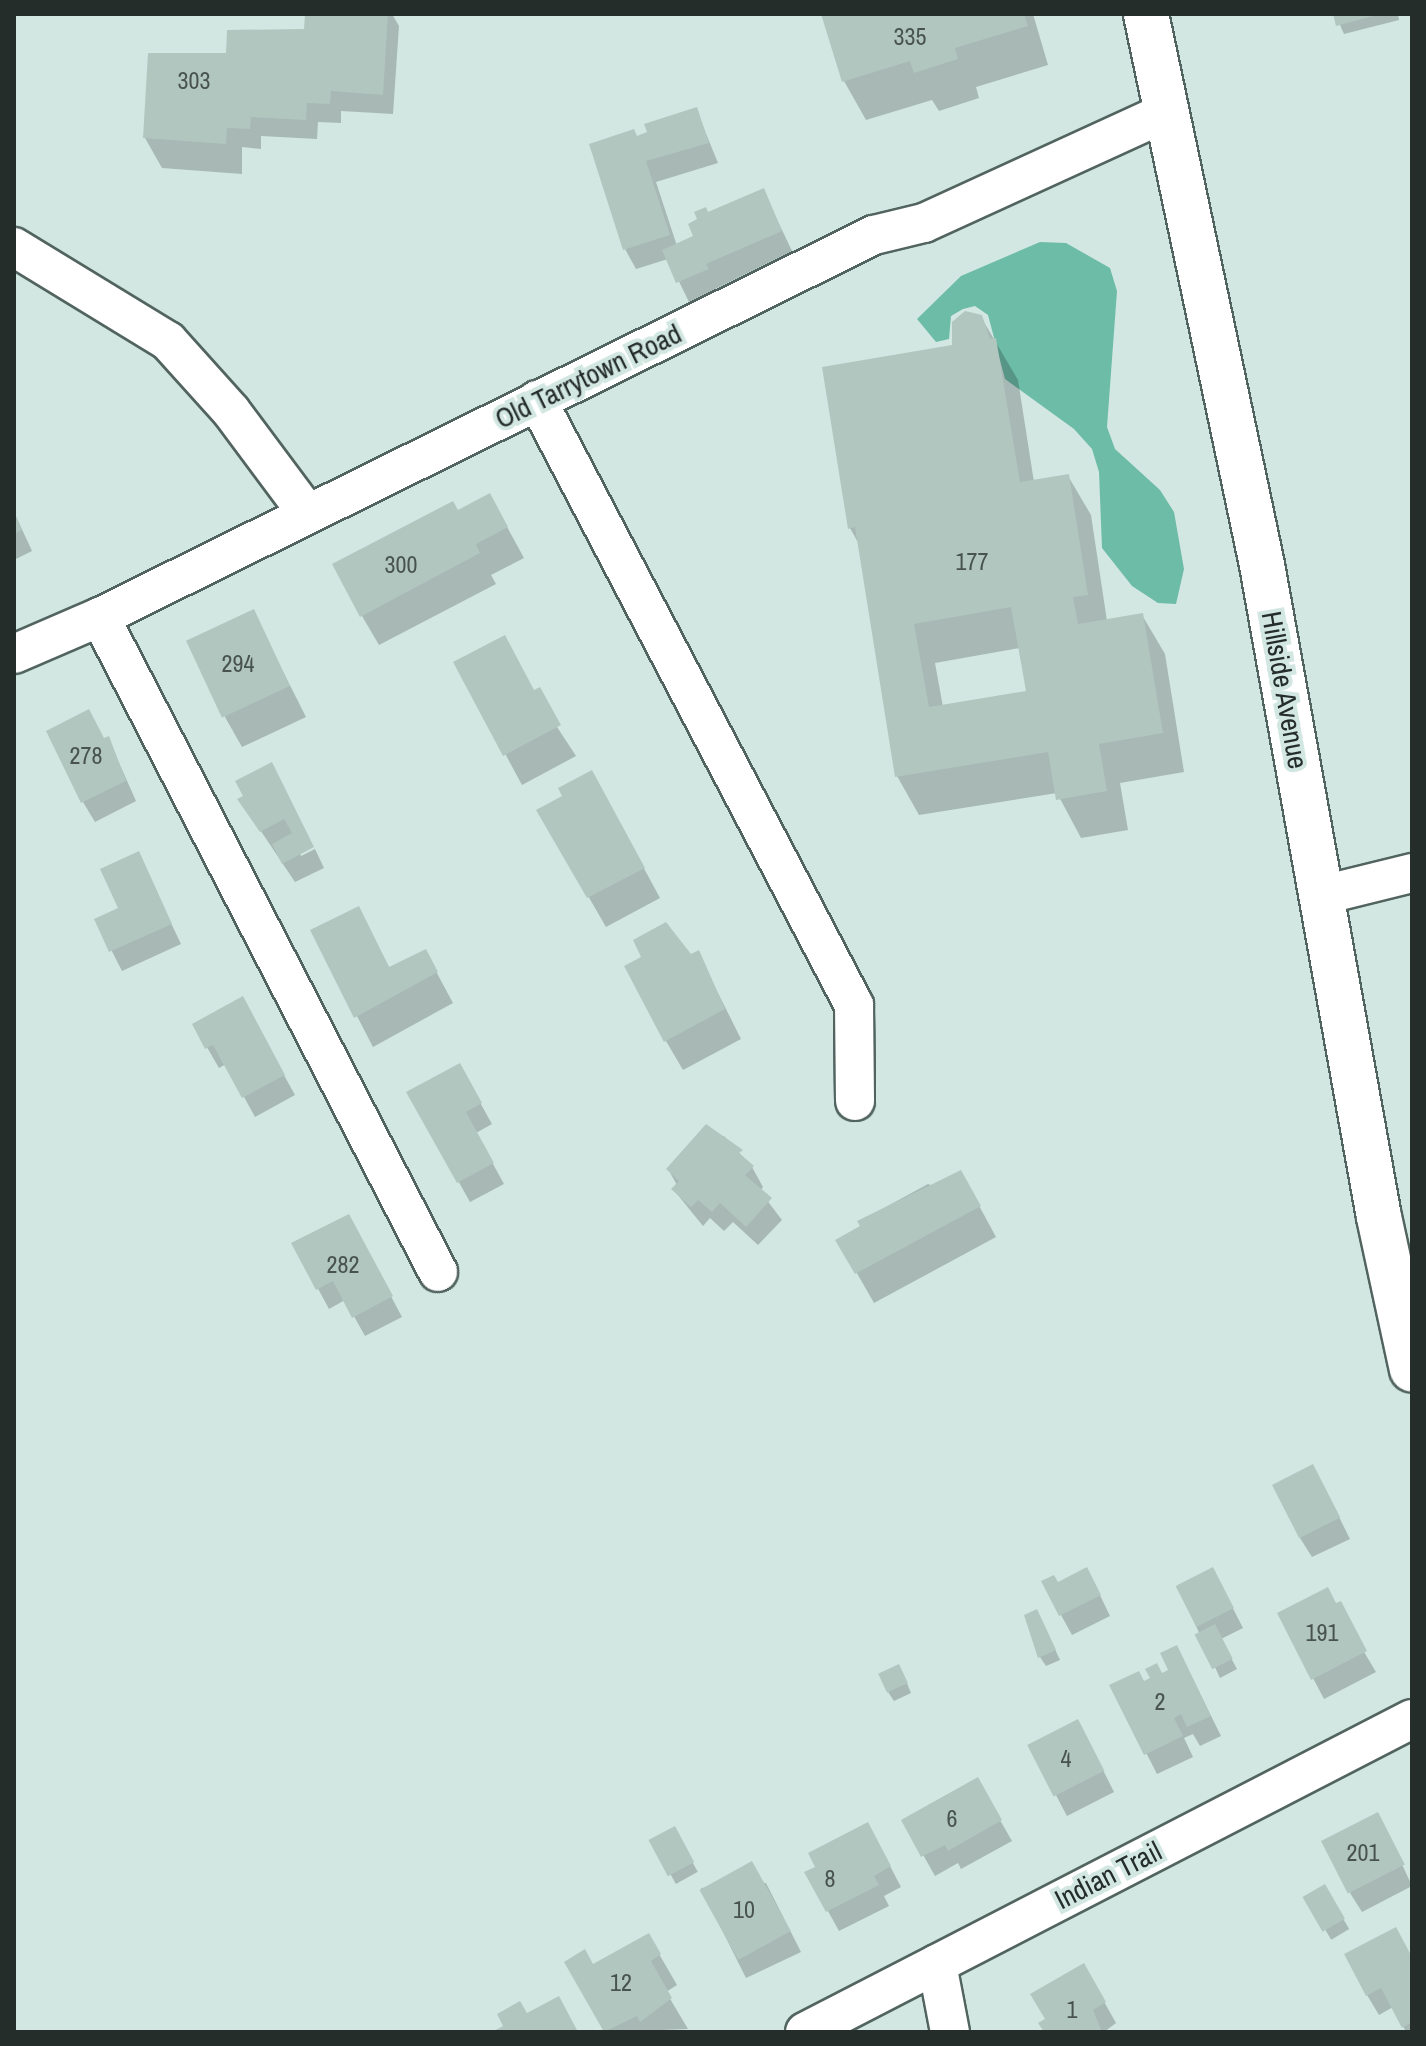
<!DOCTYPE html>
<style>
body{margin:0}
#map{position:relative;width:1426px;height:2046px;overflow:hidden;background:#d2e7e1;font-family:"Archivo Narrow",sans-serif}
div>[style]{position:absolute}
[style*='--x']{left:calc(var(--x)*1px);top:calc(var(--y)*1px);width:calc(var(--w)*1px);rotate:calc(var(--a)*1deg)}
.water>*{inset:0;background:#6dbca8}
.shadow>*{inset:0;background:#0003;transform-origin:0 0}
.building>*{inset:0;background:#b2c6c0;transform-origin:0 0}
.roads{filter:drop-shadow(2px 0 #52645f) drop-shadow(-2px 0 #52645f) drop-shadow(0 2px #52645f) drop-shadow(0 -2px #52645f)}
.minor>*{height:38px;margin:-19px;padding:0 19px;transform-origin:19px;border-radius:19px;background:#fff}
.secondary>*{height:44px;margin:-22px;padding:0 22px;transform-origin:22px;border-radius:22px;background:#fff}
span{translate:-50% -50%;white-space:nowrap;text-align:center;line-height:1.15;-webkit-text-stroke:8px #d2e7e1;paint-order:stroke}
.number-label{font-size:24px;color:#485350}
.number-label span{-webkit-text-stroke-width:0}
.street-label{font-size:28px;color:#252d2b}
.frame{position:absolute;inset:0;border:16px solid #252d2b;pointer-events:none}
</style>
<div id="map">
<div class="water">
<i style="clip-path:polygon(1040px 242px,1066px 243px,1110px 268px,1117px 291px,1107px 427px,1115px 449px,1160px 490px,1174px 512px,1184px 569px,1176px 604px,1158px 603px,1132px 586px,1102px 548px,1099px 472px,1092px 449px,1074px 429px,1005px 379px,988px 315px,975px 306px,963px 309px,951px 316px,949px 339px,936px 342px,917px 319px,961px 276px)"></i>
</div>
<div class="shadow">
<i style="clip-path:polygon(307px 14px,392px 14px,399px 26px,393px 114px,341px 111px,341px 123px,318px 122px,317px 139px,261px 136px,261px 149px,242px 147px,242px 174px,162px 168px,145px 138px,225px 55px,306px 31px)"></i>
<i style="clip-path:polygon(823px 14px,1033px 14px,1048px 65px,976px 87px,979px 98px,939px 111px,932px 100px,866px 120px,844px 81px)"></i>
<i style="clip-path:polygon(1335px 14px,1398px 14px,1399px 20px,1344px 34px)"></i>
<i style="clip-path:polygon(696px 109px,718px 163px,656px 182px,677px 246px,696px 237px,707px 214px,763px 190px,792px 251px,689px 302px,668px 259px,636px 269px,625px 249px,637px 138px)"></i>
<i style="clip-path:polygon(evenodd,981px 317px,1018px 380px,1034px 482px,1068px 476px,1091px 515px,1107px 621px,1142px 615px,1165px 654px,1184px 772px,1120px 783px,1128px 830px,1081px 838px,1057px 793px,919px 815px,897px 776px,860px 546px,850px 528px,954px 347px,981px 317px,1020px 648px,1028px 693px,943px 707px,935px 663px,1020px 648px)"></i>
<i style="clip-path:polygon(14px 512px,32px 551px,14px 560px)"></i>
<i style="clip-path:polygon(457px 512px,506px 525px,524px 558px,491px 575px,496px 584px,379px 645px,362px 616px)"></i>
<i style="clip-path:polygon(253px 612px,306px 717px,242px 747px,225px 717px)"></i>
<i style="clip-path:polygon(456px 663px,534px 692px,576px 756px,522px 785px)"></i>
<i style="clip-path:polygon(108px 738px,136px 801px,95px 822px,83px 802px)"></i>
<i style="clip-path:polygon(271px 765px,301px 856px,315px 849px,324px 868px,295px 882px,240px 800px)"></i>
<i style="clip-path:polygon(608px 802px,660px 898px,606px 927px,539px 811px)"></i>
<i style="clip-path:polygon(138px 854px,181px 944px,122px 971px,96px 920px,120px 909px)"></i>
<i style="clip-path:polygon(359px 909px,390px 969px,425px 951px,453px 1003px,373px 1047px,313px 931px)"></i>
<i style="clip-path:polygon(698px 953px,741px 1039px,683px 1070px,666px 1041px,690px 957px)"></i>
<i style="clip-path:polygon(253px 1019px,295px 1095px,255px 1117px,226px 1064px,219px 1068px,194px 1025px)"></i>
<i style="clip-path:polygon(459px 1065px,492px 1124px,476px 1133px,504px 1184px,470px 1202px,409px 1093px)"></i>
<i style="clip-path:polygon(724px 1136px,752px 1167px,763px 1187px,760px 1191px,782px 1220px,758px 1245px,733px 1222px,724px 1231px,710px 1218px,703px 1226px,673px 1189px,677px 1185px,668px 1169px)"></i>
<i style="clip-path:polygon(928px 1184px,977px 1202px,996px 1237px,874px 1303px,838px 1240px,863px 1227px,860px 1221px)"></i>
<i style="clip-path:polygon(359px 1236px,402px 1317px,365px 1336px,345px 1300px,329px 1309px,294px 1244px)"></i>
<i style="clip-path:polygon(1324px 1487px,1350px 1539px,1312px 1557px,1300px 1538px)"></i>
<i style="clip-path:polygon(1057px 1584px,1097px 1589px,1110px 1616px,1072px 1635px,1061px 1615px)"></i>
<i style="clip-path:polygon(1178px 1587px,1223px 1589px,1243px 1628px,1221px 1639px,1237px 1669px,1220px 1678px)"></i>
<i style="clip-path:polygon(1336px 1605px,1376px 1672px,1324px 1699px,1279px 1613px)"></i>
<i style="clip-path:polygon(1042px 1621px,1060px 1660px,1046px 1666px,1040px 1657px)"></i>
<i style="clip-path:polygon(1187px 1667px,1221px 1736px,1200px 1746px,1193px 1734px,1184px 1738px,1193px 1757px,1157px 1774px,1112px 1686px,1144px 1684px)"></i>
<i style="clip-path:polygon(904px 1676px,911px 1693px,894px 1701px,888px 1692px)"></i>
<i style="clip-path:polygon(1089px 1742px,1114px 1792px,1067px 1816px,1030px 1746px)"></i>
<i style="clip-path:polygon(977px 1780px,1012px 1841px,961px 1869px,958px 1863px,935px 1876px,904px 1821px)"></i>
<i style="left:674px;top:1829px;width:49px;height:25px;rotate:61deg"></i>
<i style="clip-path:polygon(1388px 1834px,1412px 1886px,1362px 1912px,1350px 1893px)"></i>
<i style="clip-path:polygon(879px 1845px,901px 1887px,884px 1896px,889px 1906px,839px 1931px,807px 1873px)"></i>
<i style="clip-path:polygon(766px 1883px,801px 1952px,746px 1978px,701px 1888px)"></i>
<i style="left:1324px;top:1887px;width:49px;height:21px;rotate:59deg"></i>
<i style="clip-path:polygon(648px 1935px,677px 1985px,666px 1992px,688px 2029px,607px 2032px,567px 1963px,593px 1967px)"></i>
<i style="clip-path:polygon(1412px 1959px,1412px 2032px,1406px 2032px,1393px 2007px,1379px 2015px,1367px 1995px)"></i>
<i style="clip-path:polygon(1084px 1966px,1116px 2023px,1104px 2032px,1046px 2032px,1047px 2020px)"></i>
</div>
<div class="building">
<i style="clip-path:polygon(305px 14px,388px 14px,383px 95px,331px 91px,330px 104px,307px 103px,306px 120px,251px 117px,250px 129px,227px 128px,226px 144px,143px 138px,148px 53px,226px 53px,227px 30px,304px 29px)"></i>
<i style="clip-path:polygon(821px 14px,1024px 14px,1028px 26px,955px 48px,958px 59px,914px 73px,910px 61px,842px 82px)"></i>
<i style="clip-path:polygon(1333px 14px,1377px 14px,1377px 15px,1336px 26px)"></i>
<i style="clip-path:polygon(697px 107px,709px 143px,646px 161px,670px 235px,623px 250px,589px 144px,634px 129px,637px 136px,647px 132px,644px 124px)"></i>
<i style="clip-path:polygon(764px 188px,782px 231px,706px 264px,709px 269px,676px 283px,662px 250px,693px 236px,688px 224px,697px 219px,694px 212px,706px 207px,708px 212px)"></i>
<i style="clip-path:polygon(evenodd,965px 311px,982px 315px,990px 339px,996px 338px,1020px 482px,1069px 474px,1088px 595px,1073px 597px,1078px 624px,1143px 613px,1163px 733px,1099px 744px,1107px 791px,1056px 800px,1048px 752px,895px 777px,855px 527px,848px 529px,822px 367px,952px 345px,952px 322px,965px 311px,1011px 607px,1026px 691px,929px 707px,914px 624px,1011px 607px)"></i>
<i style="clip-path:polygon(490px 493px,508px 527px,476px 544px,480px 553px,360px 617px,332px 564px,453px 501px,458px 510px)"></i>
<i style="clip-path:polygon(14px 512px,22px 530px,14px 534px)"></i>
<i style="left:254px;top:609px;width:85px;height:75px;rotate:65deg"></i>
<i style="clip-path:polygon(505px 635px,534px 690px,540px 687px,561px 725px,503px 756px,453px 662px)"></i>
<i style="clip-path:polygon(89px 709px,104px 738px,109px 736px,126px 781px,81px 803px,46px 731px)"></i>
<i style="clip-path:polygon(272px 762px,314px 847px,282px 864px,272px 844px,292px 833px,284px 819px,260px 832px,237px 799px,243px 796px,235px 781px)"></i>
<i style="clip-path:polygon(592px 770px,645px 868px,587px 898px,536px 810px,562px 796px,558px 788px)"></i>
<i style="clip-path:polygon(139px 851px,172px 924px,109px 952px,94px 919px,118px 908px,100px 869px)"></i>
<i style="clip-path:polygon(359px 906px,389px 967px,426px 949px,438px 972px,354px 1018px,310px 930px)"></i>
<i style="clip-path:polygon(666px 922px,691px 954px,699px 950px,725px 1009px,664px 1042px,624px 966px,641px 957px,633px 940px)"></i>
<i style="clip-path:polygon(243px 996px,285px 1075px,242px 1098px,213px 1045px,205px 1049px,192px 1024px)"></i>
<i style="clip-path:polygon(460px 1063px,482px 1103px,466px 1112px,494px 1163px,457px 1183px,406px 1092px)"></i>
<i style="clip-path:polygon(706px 1124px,743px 1150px,739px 1153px,754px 1166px,745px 1175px,772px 1198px,746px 1227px,720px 1203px,712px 1212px,698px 1200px,691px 1207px,671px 1189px,679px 1181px,666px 1169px)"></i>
<i style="clip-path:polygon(961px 1170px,981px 1206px,855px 1274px,835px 1240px,860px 1226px,857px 1221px)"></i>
<i style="clip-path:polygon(349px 1214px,393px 1296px,352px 1318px,333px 1281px,316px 1290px,291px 1243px)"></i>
<i style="left:1313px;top:1464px;width:60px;height:46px;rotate:63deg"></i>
<i style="clip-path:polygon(1087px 1567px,1101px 1595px,1059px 1616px,1041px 1581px,1054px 1575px,1058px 1582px)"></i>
<i style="left:1213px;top:1567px;width:46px;height:42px;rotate:63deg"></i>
<i style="clip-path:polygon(1328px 1587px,1336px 1603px,1341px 1601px,1367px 1651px,1311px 1680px,1277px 1613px)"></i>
<i style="clip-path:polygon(1037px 1609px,1056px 1650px,1038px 1658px,1024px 1615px)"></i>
<i style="left:1215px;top:1624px;width:39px;height:23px;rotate:63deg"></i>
<i style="clip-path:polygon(1177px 1645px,1211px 1716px,1187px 1727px,1181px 1714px,1174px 1718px,1183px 1736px,1144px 1755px,1109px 1685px,1139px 1671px,1144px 1681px,1150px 1678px,1145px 1669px,1157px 1663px,1162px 1673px,1168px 1670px,1160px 1653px)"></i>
<i style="left:899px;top:1664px;width:21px;height:23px;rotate:65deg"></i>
<i style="left:1078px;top:1719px;width:58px;height:57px;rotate:63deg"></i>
<i style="clip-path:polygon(978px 1777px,1002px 1820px,948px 1851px,945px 1845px,921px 1857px,901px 1820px)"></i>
<i style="left:1378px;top:1812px;width:59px;height:64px;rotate:63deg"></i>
<i style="clip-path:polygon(868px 1822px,891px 1866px,874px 1876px,879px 1885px,826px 1912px,804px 1872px,815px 1867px,808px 1853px)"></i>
<i style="left:675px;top:1826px;width:41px;height:30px;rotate:62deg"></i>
<i style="left:752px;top:1861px;width:80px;height:60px;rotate:61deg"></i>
<i style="left:1325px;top:1884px;width:40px;height:26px;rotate:60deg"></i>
<i style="clip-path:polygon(1396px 1927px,1412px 1957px,1412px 2022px,1402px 2028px,1381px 1988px,1366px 1996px,1344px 1954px)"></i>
<i style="clip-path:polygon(649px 1933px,661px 1954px,651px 1961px,672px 1998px,640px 2022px,637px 2016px,604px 2032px,564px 1962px,585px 1949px,593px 1964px)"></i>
<i style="clip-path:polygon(1084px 1963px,1106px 2002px,1093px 2010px,1102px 2032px,1044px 2032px,1038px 2023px,1045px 2019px,1030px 1994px)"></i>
<i style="clip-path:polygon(559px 1996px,578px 2032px,492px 2032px,503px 2026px,497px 2014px,520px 2001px,527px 2013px)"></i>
</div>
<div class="roads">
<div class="minor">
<i style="--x:14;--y:247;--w:180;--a:31.4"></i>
<i style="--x:168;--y:341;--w:94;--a:48"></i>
<i style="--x:231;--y:411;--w:127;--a:53.3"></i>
<i style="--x:537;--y:400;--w:683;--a:62.35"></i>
<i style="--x:854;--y:1005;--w:96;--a:89.4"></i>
<i style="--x:100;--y:617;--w:737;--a:62.7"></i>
<i style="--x:14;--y:654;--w:94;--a:-23.3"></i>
<i style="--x:100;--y:617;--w:863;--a:-26.27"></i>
<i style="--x:874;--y:235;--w:51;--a:-13.5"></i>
<i style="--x:924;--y:223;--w:267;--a:-24.6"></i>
<i style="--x:1323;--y:895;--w:92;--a:-13.9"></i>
<i style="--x:937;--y:1964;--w:69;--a:79.2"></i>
<i style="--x:805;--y:2032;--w:683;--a:-27.28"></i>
</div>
<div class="secondary">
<i style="--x:1146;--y:14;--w:563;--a:78.11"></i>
<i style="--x:1262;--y:565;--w:662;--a:79.83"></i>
<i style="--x:1379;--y:1217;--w:156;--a:77.8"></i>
</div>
</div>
<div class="number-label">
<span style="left:910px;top:37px">335</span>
<span style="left:194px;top:81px">303</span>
<span style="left:972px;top:562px">177</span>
<span style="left:401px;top:565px">300</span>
<span style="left:238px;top:664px">294</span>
<span style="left:86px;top:756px">278</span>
<span style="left:343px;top:1265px">282</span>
<span style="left:1322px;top:1633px">191</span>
<span style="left:1160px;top:1702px">2</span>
<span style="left:1066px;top:1759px">4</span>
<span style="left:952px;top:1819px">6</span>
<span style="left:1363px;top:1853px">201</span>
<span style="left:830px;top:1879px">8</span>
<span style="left:744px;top:1910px">10</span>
<span style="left:621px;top:1983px">12</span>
<span style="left:1072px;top:2010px">1</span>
</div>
<div class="street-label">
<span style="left:588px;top:376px;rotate:-26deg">Old Tarrytown Road</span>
<span style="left:1285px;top:690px;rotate:80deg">Hillside Avenue</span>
<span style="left:1108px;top:1875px;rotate:-27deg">Indian Trail</span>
</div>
<div class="frame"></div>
</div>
